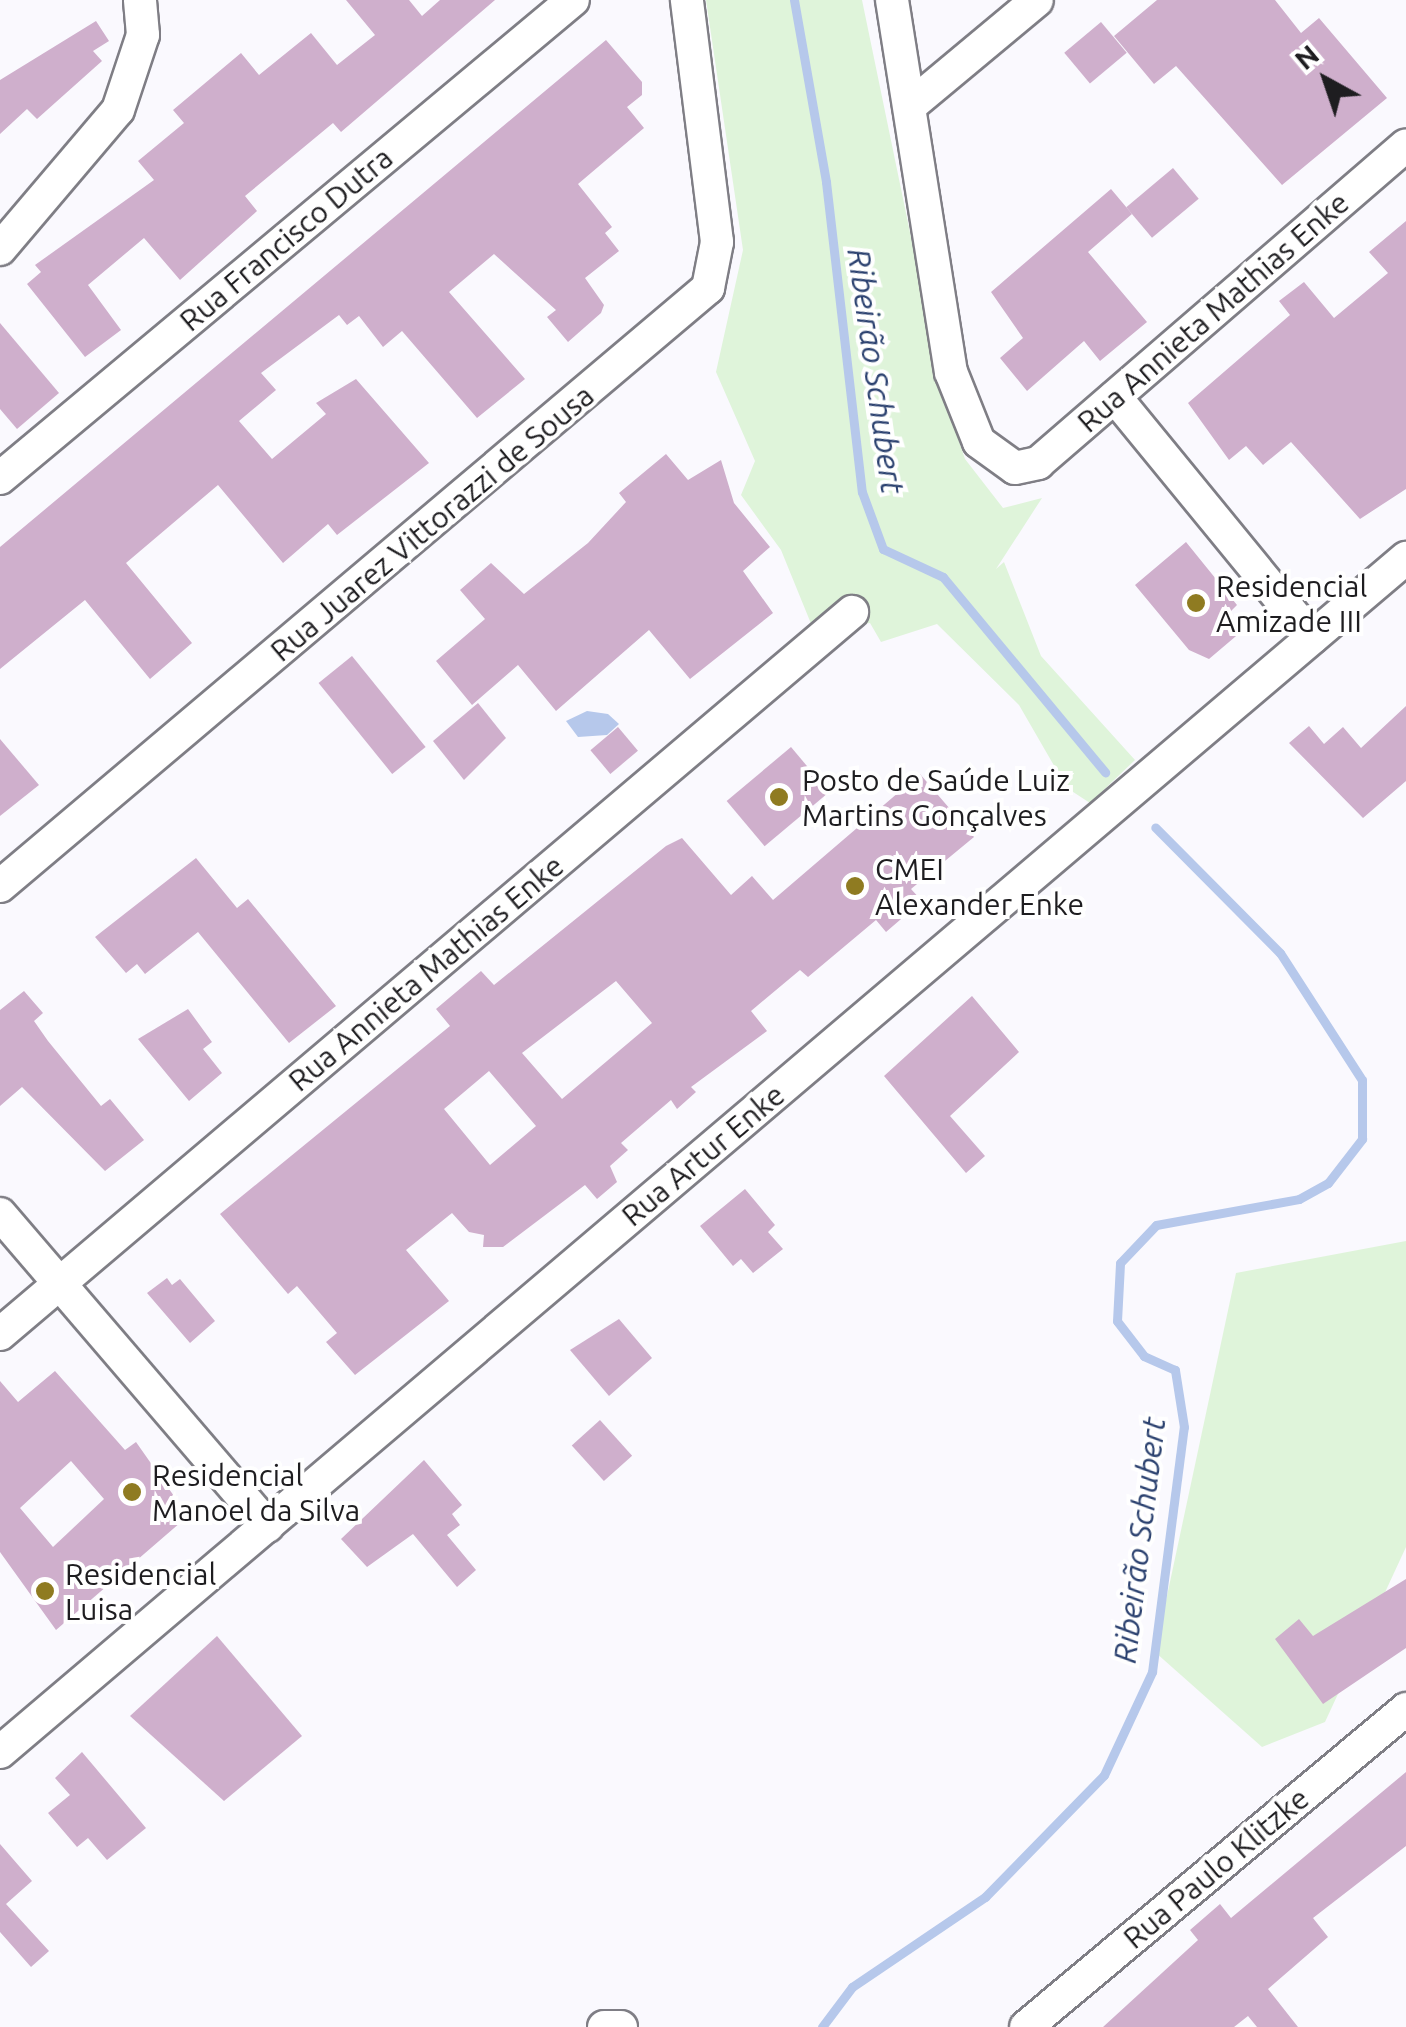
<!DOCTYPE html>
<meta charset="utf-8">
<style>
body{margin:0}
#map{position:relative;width:1406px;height:2027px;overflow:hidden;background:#faf9fe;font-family:Ubuntu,sans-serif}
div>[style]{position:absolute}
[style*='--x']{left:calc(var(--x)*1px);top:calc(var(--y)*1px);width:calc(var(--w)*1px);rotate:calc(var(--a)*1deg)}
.green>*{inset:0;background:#dff4da}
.water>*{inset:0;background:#b6c8eb}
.stream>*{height:9px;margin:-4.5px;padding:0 4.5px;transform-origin:4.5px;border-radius:4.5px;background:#b6c8eb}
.building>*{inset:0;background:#cfafcc;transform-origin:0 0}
.roads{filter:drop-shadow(2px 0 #7f7e85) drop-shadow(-2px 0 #7f7e85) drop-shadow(0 2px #7f7e85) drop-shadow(0 -2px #7f7e85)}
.minor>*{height:32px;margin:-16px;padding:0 16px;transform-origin:16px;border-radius:16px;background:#fff}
.dots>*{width:28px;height:28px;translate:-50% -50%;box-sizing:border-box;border:5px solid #fff;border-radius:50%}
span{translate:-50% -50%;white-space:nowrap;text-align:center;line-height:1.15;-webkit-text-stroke:8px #fff;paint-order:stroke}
.street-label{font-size:30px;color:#1e1d20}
.poi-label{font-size:30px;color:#1e1d20}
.left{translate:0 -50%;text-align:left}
.water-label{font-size:32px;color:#2b416f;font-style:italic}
.north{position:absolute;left:1276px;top:30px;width:100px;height:100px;-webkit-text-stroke:8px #fff;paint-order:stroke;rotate:320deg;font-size:28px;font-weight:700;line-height:40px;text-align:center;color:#1e1d20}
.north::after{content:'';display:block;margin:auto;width:35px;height:45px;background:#1e1d20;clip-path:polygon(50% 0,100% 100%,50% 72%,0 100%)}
</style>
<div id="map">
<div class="green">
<i style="clip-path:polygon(706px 0,862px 0,944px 397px,965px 459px,1003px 508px,1042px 498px,996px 569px,1004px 562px,1041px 656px,1135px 760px,1090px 803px,1067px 788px,1019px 705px,937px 624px,881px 642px,870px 623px,814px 631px,781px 550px,741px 495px,755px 461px,716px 372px,743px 250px)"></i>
<i style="clip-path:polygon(1406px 1241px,1406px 1547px,1325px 1722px,1262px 1747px,1155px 1652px,1236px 1273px)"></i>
</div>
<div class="water">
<i style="clip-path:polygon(587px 711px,608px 714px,619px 724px,607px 735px,578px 737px,566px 721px)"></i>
</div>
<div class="stream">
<i style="--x:794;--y:0;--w:185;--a:80"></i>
<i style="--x:826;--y:182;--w:312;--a:83.4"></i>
<i style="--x:862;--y:492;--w:61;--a:69.8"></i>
<i style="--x:883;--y:549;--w:66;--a:25"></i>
<i style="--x:943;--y:577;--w:254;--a:50.3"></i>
<i style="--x:822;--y:2027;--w:50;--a:-53.1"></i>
<i style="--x:852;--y:1987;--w:161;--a:-34.1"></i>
<i style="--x:985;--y:1897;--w:170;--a:-45.7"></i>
<i style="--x:1104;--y:1775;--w:114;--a:-65"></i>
<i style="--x:1152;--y:1672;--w:247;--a:-82.6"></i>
<i style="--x:1184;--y:1427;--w:58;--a:-99"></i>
<i style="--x:1175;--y:1370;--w:34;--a:-156"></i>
<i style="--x:1144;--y:1356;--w:44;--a:-127.6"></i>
<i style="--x:1117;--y:1321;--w:58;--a:-87"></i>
<i style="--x:1120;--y:1263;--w:52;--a:-46.5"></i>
<i style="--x:1156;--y:1225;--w:145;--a:-10.3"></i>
<i style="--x:1299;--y:1199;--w:33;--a:-29"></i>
<i style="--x:1328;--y:1183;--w:56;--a:-52.3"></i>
<i style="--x:1362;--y:1139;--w:59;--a:-90"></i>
<i style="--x:1362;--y:1080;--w:151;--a:-122.8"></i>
<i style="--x:1280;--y:953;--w:177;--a:-134.8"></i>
</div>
<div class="building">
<i style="clip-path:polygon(346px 0,409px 0,422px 16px,440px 0,495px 0,341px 132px,333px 123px,245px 196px,257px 211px,180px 280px,144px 238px,88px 285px,121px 330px,85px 357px,27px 284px,41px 272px,35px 265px,154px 180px,138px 161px,184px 123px,173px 110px,241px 53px,259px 75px,311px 33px,337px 65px,375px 35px)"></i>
<i style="clip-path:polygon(1157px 0,1275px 0,1301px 33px,1319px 18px,1387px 98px,1282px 185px,1176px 66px,1154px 84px,1114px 36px)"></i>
<i style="clip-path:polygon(96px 21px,109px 41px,93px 51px,102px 61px,37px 119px,27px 109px,0 134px,0 80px)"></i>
<i style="left:1101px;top:22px;width:40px;height:48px;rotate:50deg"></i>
<i style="clip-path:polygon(606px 40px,642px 82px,642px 95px,627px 107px,644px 128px,578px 184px,612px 227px,605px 233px,619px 251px,585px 278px,604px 305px,601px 313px,568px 342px,547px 317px,556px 310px,494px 254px,449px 292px,525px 379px,477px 418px,402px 331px,383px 347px,359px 316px,347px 325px,339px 315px,261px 373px,276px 390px,239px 421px,272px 459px,326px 414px,316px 403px,356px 379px,429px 463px,337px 535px,328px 524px,283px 563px,218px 485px,126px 563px,192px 643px,150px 679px,85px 600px,0 669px,0 547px)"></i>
<i style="left:1173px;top:168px;width:40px;height:61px;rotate:50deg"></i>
<i style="clip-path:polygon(1111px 189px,1132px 214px,1088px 252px,1147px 322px,1100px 361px,1084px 341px,1027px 391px,1000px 358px,1023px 338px,991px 292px)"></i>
<i style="clip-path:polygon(1406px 221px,1406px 489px,1360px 519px,1291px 442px,1263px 465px,1246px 446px,1229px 460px,1188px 403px,1290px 315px,1279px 301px,1304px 282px,1334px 318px,1388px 273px,1369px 252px)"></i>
<i style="clip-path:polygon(0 323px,59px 393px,17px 429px,0 409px)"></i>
<i style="clip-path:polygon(666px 454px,688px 480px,721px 460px,734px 503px,770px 547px,743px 571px,773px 613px,690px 679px,649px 630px,556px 711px,518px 665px,472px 705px,436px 661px,485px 619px,460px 590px,491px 563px,524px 594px,588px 543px,626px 502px,619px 493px)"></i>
<i style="clip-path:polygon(1186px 542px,1237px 605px,1228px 614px,1242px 631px,1209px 659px,1189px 650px,1135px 585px)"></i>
<i style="left:352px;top:656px;width:117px;height:43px;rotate:51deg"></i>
<i style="clip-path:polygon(478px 703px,506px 738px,464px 780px,433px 741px)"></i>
<i style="clip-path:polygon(1406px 706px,1406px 781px,1363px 818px,1289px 743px,1309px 726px,1324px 744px,1343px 727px,1361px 748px)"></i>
<i style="left:618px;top:727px;width:31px;height:36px;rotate:50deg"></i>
<i style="clip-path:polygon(0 739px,39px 785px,0 816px)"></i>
<i style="left:791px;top:747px;width:59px;height:84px;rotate:50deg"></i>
<i style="clip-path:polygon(evenodd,920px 774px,974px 837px,911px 889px,922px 901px,886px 932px,876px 920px,808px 977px,800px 970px,751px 1011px,767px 1031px,691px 1087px,696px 1092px,677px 1109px,671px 1100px,621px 1143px,628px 1150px,610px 1166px,617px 1182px,597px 1199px,585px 1185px,503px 1247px,483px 1247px,484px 1235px,469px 1232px,452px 1213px,406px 1250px,449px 1301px,355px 1375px,326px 1342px,337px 1333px,297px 1286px,288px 1294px,220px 1214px,450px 1026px,436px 1009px,481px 971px,494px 985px,666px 846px,682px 838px,731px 895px,752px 876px,773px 900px,920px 774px,616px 981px,652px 1023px,562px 1099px,522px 1053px,616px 981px,920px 774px,489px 1071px,536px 1126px,490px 1165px,444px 1109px,489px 1071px)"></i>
<i style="clip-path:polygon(196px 858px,237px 908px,248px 899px,336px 1006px,289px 1043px,198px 932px,145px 974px,137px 964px,126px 973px,95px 937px)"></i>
<i style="clip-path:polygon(24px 991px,43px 1013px,34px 1021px,48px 1041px,101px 1106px,110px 1099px,144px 1140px,105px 1171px,22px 1087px,0 1106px,0 1010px)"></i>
<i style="clip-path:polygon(972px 996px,1019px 1052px,950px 1116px,985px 1156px,966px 1173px,884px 1076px)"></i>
<i style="clip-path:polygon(188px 1009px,212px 1042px,203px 1049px,222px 1073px,189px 1101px,138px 1039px)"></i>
<i style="clip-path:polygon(745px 1189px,775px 1225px,768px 1232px,783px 1249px,753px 1273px,741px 1259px,733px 1266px,700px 1226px)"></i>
<i style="clip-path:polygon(167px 1278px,172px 1285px,180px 1279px,215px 1321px,190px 1343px,147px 1293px)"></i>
<i style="clip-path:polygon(619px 1319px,652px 1358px,609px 1396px,570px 1350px)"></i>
<i style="clip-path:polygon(evenodd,55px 1371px,125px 1450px,136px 1442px,188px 1516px,56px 1630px,0 1552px,0 1381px,18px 1402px,55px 1371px,71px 1461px,104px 1499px,53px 1547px,20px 1508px,71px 1461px)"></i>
<i style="left:600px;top:1420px;width:48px;height:38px;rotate:48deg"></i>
<i style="clip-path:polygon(424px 1460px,462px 1505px,452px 1514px,460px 1525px,447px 1535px,476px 1570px,457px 1587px,413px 1534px,367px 1567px,341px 1539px)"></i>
<i style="clip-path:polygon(1406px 1579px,1406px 1648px,1323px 1704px,1275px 1639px,1299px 1619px,1313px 1636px)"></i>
<i style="clip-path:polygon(217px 1636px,302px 1736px,224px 1801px,130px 1716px)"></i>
<i style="clip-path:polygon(82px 1752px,146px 1828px,107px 1860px,88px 1838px,77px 1847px,48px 1813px,70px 1795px,55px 1778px)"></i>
<i style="clip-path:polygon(1406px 1772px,1406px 1846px,1313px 1918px,1328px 1937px,1268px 1989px,1298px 2027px,1257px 2027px,1248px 2016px,1234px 2027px,1103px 2027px,1198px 1940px,1190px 1930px,1220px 1904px,1231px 1918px)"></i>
<i style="clip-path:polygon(0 1844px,32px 1881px,6px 1904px,49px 1951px,31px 1967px,0 1932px)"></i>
</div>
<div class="roads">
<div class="minor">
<i style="--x:892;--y:0;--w:377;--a:81"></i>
<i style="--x:951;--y:372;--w:75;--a:68.2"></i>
<i style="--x:979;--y:442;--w:44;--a:35.8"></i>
<i style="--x:1015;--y:468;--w:24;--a:-12"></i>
<i style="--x:1038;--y:463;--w:486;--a:-40.8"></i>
<i style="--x:910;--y:106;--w:165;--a:-39.8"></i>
<i style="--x:0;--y:249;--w:182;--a:-49.7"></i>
<i style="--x:118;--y:110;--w:79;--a:-71.6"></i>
<i style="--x:143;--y:35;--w:35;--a:-95"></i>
<i style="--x:1115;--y:397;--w:311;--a:50.7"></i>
<i style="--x:0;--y:478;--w:746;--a:-39.84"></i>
<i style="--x:0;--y:886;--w:927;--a:-40.19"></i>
<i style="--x:708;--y:288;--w:47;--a:-78.9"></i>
<i style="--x:717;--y:242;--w:244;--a:-97.1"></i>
<i style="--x:0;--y:1214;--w:411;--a:49.4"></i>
<i style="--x:0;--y:1334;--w:1117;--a:-40.28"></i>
<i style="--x:0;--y:1752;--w:1845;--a:-40.34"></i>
<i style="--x:604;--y:2027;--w:17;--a:0"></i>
<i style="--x:1026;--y:2027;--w:496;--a:-39.9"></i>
</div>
</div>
<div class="dots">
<i style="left:1196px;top:603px;background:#8f7b21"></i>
<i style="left:779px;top:797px;background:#8f7b21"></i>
<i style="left:855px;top:886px;background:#8f7b21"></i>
<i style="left:132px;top:1492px;background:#8f7b21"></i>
<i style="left:45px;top:1591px;background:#8f7b21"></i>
</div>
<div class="street-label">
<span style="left:286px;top:239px;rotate:-40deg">Rua Francisco Dutra</span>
<span style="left:1213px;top:312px;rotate:-41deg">Rua Annieta Mathias Enke</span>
<span style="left:432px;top:523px;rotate:-40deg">Rua Juarez Vittorazzi de Sousa</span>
<span style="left:426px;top:973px;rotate:-40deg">Rua Annieta Mathias Enke</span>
<span style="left:703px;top:1155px;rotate:-40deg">Rua Artur Enke</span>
<span style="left:1216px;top:1868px;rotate:-40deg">Rua Paulo Klitzke</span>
</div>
<div class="poi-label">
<span class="left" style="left:1216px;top:603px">Residencial<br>Amizade III</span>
<span class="left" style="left:802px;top:797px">Posto de Saúde Luiz<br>Martins Gonçalves</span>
<span class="left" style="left:875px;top:886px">CMEI<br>Alexander Enke</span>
<span class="left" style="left:152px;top:1492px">Residencial<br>Manoel da Silva</span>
<span class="left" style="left:65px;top:1591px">Residencial<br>Luisa</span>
</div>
<div class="water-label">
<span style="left:876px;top:371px;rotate:82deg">Ribeirão Schubert</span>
<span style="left:1139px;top:1540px;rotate:-83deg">Ribeirão Schubert</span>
</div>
<div class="north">N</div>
</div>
